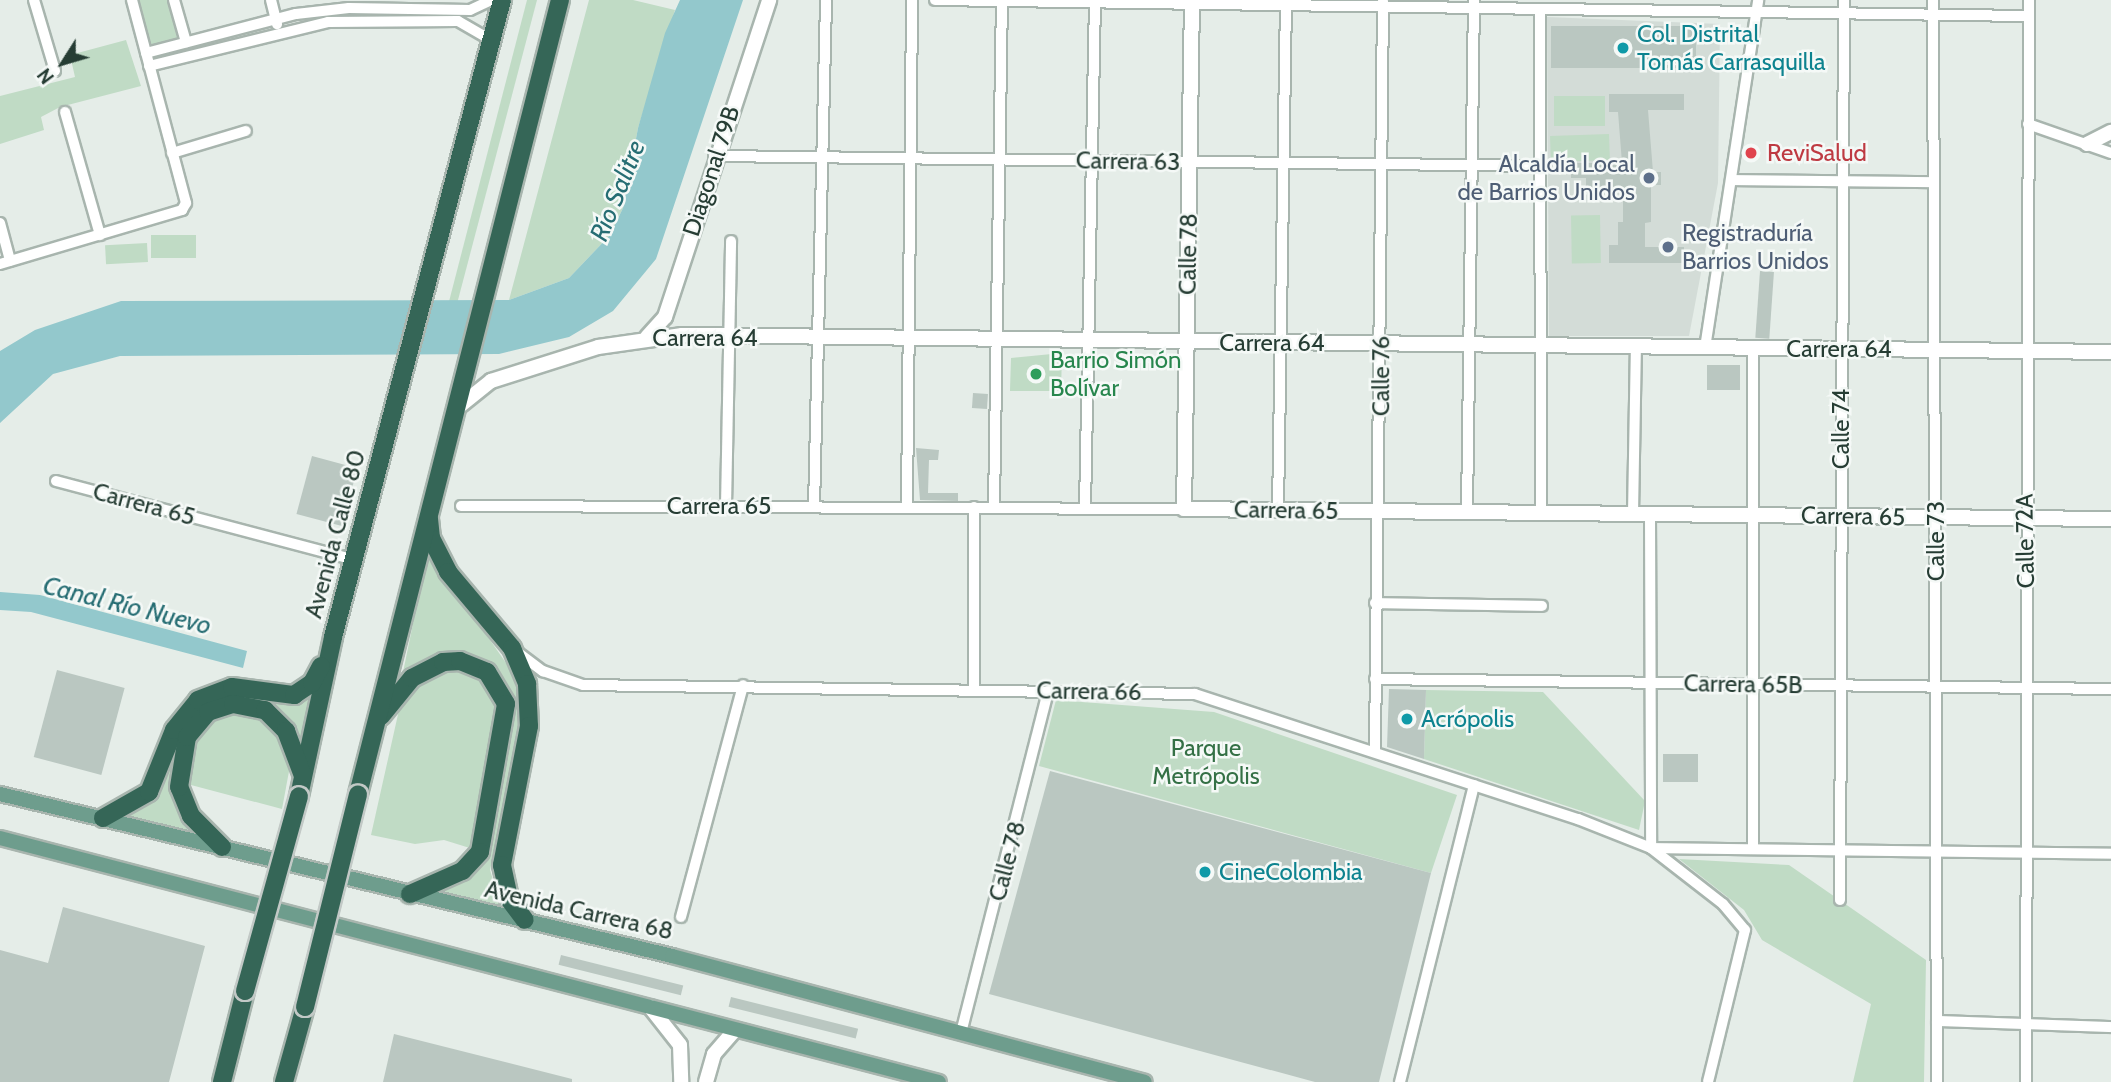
<!DOCTYPE html>
<meta charset="utf-8">
<style>
body{margin:0}
#map{position:relative;width:2111px;height:1082px;overflow:hidden;background:#e5ede8;font-family:Cabin,sans-serif}
div>[style]{position:absolute}
[style*='--x']{left:calc(var(--x)*1px);top:calc(var(--y)*1px);width:calc(var(--w)*1px);rotate:calc(var(--a)*1deg)}
.built>*{inset:0;background:#d3dcd7}
.green>*{inset:0;background:#c0dbc5;transform-origin:0 0}
.water>*{inset:0;background:#93c8cc}
.building>*{inset:0;background:#bac7c1;transform-origin:0 0}
.roads{filter:drop-shadow(2px 0 #a8b5ae) drop-shadow(-2px 0 #a8b5ae) drop-shadow(0 2px #a8b5ae) drop-shadow(0 -2px #a8b5ae)}
.street>*{height:10px;margin:-5px;padding:0 5px;transform-origin:5px;border-radius:5px;background:#fff}
.secondary>*{height:14px;margin:-7px;padding:0 7px;transform-origin:7px;border-radius:7px;background:#fff}
.primary>*{height:14px;margin:-7px;padding:0 7px;transform-origin:7px;border-radius:7px;background:#6e9d8d}
.highway>*{height:18px;margin:-9px;padding:0 9px;transform-origin:9px;border-radius:9px;background:#356657}
.bridges{filter:drop-shadow(2px 0 #c2c9c6) drop-shadow(-2px 0 #c2c9c6) drop-shadow(0 2px #c2c9c6) drop-shadow(0 -2px #c2c9c6)}
.highway-bridge>*{height:18px;margin:-9px;padding:0 9px;transform-origin:9px;border-radius:9px;background:#356657}
.dots>*{width:19px;height:19px;translate:-50% -50%;box-sizing:border-box;border:4px solid #f5f9f7;border-radius:50%}
span{translate:-50% -50%;white-space:nowrap;text-align:center;line-height:1.15;-webkit-text-stroke:5px #f5f9f7;paint-order:stroke}
.culture-label{font-size:24px;color:#0d838f}
.left{translate:0 -50%;text-align:left}
.health-label{font-size:24px;color:#be3a42}
.street-label{font-size:24px;color:#263d34}
.service-label{font-size:24px;color:#4e5e75}
.right{translate:-100% -50%;text-align:right}
.leisure-label{font-size:24px;color:#27864d}
.park-label{font-size:24px;color:#347045}
.water-label{font-size:26px;color:#266d73;font-style:italic}
.north{position:absolute;left:28px;top:28px;width:70px;height:70px;-webkit-text-stroke:5px #f5f9f7;paint-order:stroke;rotate:233deg;font-size:19px;font-weight:700;line-height:28px;text-align:center;color:#263d34}
.north::after{content:'';display:block;margin:auto;width:24px;height:32px;background:#263d34;clip-path:polygon(50% 0,100% 100%,50% 72%,0 100%)}
</style>
<div id="map">
<div class="built">
<i style="clip-path:polygon(1547px 17px,1720px 24px,1718px 183px,1689px 336px,1549px 336px)"></i>
</div>
<div class="green">
<i style="clip-path:polygon(138px 0,169px 0,180px 39px,151px 47px)"></i>
<i style="clip-path:polygon(527px 0,537px 0,453px 319px,445px 317px)"></i>
<i style="clip-path:polygon(589px 0,633px 0,675px 10px,638px 128px,623px 208px,610px 235px,569px 278px,509px 300px)"></i>
<i style="clip-path:polygon(126px 40px,141px 86px,60px 107px,41px 117px,44px 130px,0 144px,0 96px,75px 77px,70px 55px)"></i>
<i style="left:1605px;top:96px;width:30px;height:51px;rotate:90deg"></i>
<i style="left:1609px;top:134px;width:26px;height:59px;rotate:88deg"></i>
<i style="left:1600px;top:215px;width:48px;height:29px;rotate:89deg"></i>
<i style="left:196px;top:235px;width:23px;height:45px;rotate:90deg"></i>
<i style="left:147px;top:243px;width:19px;height:42px;rotate:87deg"></i>
<i style="clip-path:polygon(1062px 353px,1061px 391px,1010px 391px,1011px 358px)"></i>
<i style="clip-path:polygon(428px 551px,520px 683px,521px 736px,490px 870px,502px 909px,431px 891px,489px 850px,513px 699px,496px 668px,465px 653px,430px 657px,402px 677px)"></i>
<i style="clip-path:polygon(447px 666px,485px 678px,500px 713px,473px 849px,444px 840px,415px 844px,371px 835px,401px 701px,410px 688px)"></i>
<i style="clip-path:polygon(1426px 690px,1543px 692px,1645px 801px,1639px 830px,1424px 759px)"></i>
<i style="clip-path:polygon(315px 693px,299px 750px,276px 709px,265px 701px,288px 705px)"></i>
<i style="clip-path:polygon(1056px 700px,1214px 712px,1457px 795px,1431px 873px,1039px 766px)"></i>
<i style="clip-path:polygon(235px 709px,271px 723px,283px 739px,290px 766px,282px 809px,191px 785px,185px 769px,200px 728px)"></i>
<i style="clip-path:polygon(173px 762px,174px 801px,193px 832px,120px 815px,156px 793px)"></i>
<i style="clip-path:polygon(1679px 859px,1789px 865px,1926px 960px,1924px 1082px,1853px 1082px,1871px 1004px,1762px 940px,1744px 910px)"></i>
</div>
<div class="water">
<i style="clip-path:polygon(680px 0,743px 0,656px 259px,613px 311px,569px 337px,499px 354px,120px 356px,53px 374px,0 423px,0 351px,35px 330px,121px 301px,509px 300px,569px 278px,610px 235px,623px 208px,638px 128px,665px 33px)"></i>
<i style="clip-path:polygon(0 592px,40px 595px,247px 651px,243px 668px,31px 612px,0 610px)"></i>
</div>
<div class="building">
<i style="left:1551px;top:26px;width:145px;height:42px"></i>
<i style="clip-path:polygon(1609px 94px,1684px 94px,1684px 110px,1648px 110px,1653px 172px,1661px 172px,1661px 185px,1651px 185px,1651px 222px,1645px 223px,1645px 247px,1684px 247px,1684px 263px,1609px 263px,1609px 245px,1618px 245px,1618px 222px,1623px 222px,1623px 190px,1586px 190px,1586px 178px,1571px 178px,1571px 163px,1622px 163px,1618px 112px,1609px 112px)"></i>
<i style="left:1760px;top:271px;width:14px;height:67px;rotate:4deg"></i>
<i style="left:1707px;top:365px;width:33px;height:25px"></i>
<i style="left:973px;top:393px;width:15px;height:15px;rotate:4deg"></i>
<i style="clip-path:polygon(916px 448px,939px 450px,938px 460px,929px 460px,928px 493px,958px 493px,958px 501px,920px 500px)"></i>
<i style="left:312px;top:456px;width:47px;height:60px;rotate:15deg"></i>
<i style="left:57px;top:670px;width:70px;height:90px;rotate:15deg"></i>
<i style="clip-path:polygon(1389px 689px,1426px 690px,1424px 759px,1387px 747px)"></i>
<i style="left:1663px;top:754px;width:35px;height:28px"></i>
<i style="clip-path:polygon(1050px 771px,1431px 873px,1379px 1082px,1315px 1082px,989px 994px)"></i>
<i style="clip-path:polygon(63px 907px,205px 946px,169px 1082px,0 1082px,0 950px,48px 963px)"></i>
<i style="left:561px;top:955px;width:126px;height:10px;rotate:14deg"></i>
<i style="left:731px;top:997px;width:131px;height:10px;rotate:14deg"></i>
<i style="clip-path:polygon(394px 1034px,572px 1079px,572px 1082px,383px 1082px)"></i>
</div>
<div class="roads">
<div class="street">
<i style="--x:34;--y:0;--w:74;--a:73.5"></i>
<i style="--x:174;--y:0;--w:44;--a:74.1"></i>
<i style="--x:271;--y:0;--w:25;--a:76"></i>
<i style="--x:935;--y:0;--w:1094;--a:0.84"></i>
<i style="--x:1933;--y:0;--w:1082;--a:89.79"></i>
<i style="--x:1540;--y:9;--w:504;--a:89.89"></i>
<i style="--x:146;--y:53;--w:155;--a:-14.6"></i>
<i style="--x:296;--y:14;--w:53;--a:-6.5"></i>
<i style="--x:349;--y:8;--w:121;--a:0.9"></i>
<i style="--x:470;--y:10;--w:23;--a:-25"></i>
<i style="--x:149;--y:66;--w:184;--a:-13.8"></i>
<i style="--x:328;--y:22;--w:130;--a:-0.4"></i>
<i style="--x:458;--y:21;--w:39;--a:30"></i>
<i style="--x:65;--y:112;--w:128;--a:74.1"></i>
<i style="--x:2028;--y:124;--w:88;--a:19.3"></i>
<i style="--x:172;--y:153;--w:77;--a:-16.6"></i>
<i style="--x:714;--y:156;--w:827;--a:0.69"></i>
<i style="--x:1732;--y:180;--w:202;--a:0.6"></i>
<i style="--x:0;--y:223;--w:39;--a:75"></i>
<i style="--x:0;--y:264;--w:190;--a:-16.5"></i>
<i style="--x:182;--y:210;--w:8;--a:-60"></i>
<i style="--x:186;--y:203;--w:210;--a:-104.9"></i>
<i style="--x:1705;--y:348;--w:352;--a:-81.3"></i>
<i style="--x:1753;--y:348;--w:499;--a:90"></i>
<i style="--x:56;--y:481;--w:308;--a:14.8"></i>
<i style="--x:461;--y:506;--w:723;--a:0.24"></i>
<i style="--x:726;--y:506;--w:265;--a:-88.9"></i>
<i style="--x:814;--y:507;--w:507;--a:-88.64"></i>
<i style="--x:907;--y:507;--w:507;--a:-89.43"></i>
<i style="--x:994;--y:507;--w:507;--a:-89.1"></i>
<i style="--x:1085;--y:508;--w:508;--a:-88.87"></i>
<i style="--x:1278;--y:510;--w:509;--a:-89.1"></i>
<i style="--x:1467;--y:512;--w:512;--a:-89.22"></i>
<i style="--x:1633;--y:514;--w:166;--a:-89"></i>
<i style="--x:1650;--y:514;--w:334;--a:89.8"></i>
<i style="--x:1651;--y:848;--w:460;--a:0.7"></i>
<i style="--x:1375;--y:603;--w:167;--a:1"></i>
<i style="--x:516;--y:651;--w:34;--a:37"></i>
<i style="--x:543;--y:671;--w:42;--a:19.3"></i>
<i style="--x:583;--y:685;--w:612;--a:0.84"></i>
<i style="--x:1195;--y:694;--w:403;--a:18.1"></i>
<i style="--x:1578;--y:819;--w:79;--a:21.7"></i>
<i style="--x:1651;--y:848;--w:91;--a:37.9"></i>
<i style="--x:1723;--y:904;--w:34;--a:50"></i>
<i style="--x:1745;--y:930;--w:156;--a:103.7"></i>
<i style="--x:1375;--y:679;--w:736;--a:0.78"></i>
<i style="--x:974;--y:688;--w:181;--a:-90"></i>
<i style="--x:1375;--y:752;--w:751;--a:-89.39"></i>
<i style="--x:1840;--y:900;--w:900;--a:-89.75"></i>
<i style="--x:681;--y:917;--w:240;--a:-75"></i>
<i style="--x:1937;--y:1021;--w:174;--a:2"></i>
<i style="--x:962;--y:1029;--w:349;--a:-75.7"></i>
<i style="--x:1400;--y:1082;--w:306;--a:-76"></i>
<i style="--x:2026;--y:1082;--w:1082;--a:-89.84"></i>
</div>
<div class="secondary">
<i style="--x:1192;--y:0;--w:509;--a:90.9"></i>
<i style="--x:1184;--y:509;--w:927;--a:0.62"></i>
<i style="--x:2087;--y:144;--w:27;--a:-27"></i>
<i style="--x:647;--y:337;--w:27;--a:-48"></i>
<i style="--x:665;--y:317;--w:334;--a:-71.8"></i>
<i style="--x:456;--y:409;--w:45;--a:-38.7"></i>
<i style="--x:491;--y:381;--w:112;--a:-17.6"></i>
<i style="--x:598;--y:347;--w:85;--a:-8.1"></i>
<i style="--x:682;--y:335;--w:1429;--a:0.68"></i>
<i style="--x:650;--y:1007;--w:48;--a:51.7"></i>
<i style="--x:680;--y:1045;--w:37;--a:88"></i>
<i style="--x:706;--y:1082;--w:29;--a:-74"></i>
<i style="--x:714;--y:1054;--w:32;--a:-49"></i>
</div>
<div class="primary">
<i style="--x:0;--y:794;--w:691;--a:13.55"></i>
<i style="--x:672;--y:956;--w:489;--a:14.9"></i>
<i style="--x:0;--y:838;--w:970;--a:14.57"></i>
</div>
<div class="highway">
<i style="--x:429;--y:519;--w:19;--a:84"></i>
<i style="--x:431;--y:538;--w:38;--a:63"></i>
<i style="--x:448;--y:572;--w:99;--a:49.9"></i>
<i style="--x:512;--y:648;--w:39;--a:67"></i>
<i style="--x:527;--y:684;--w:42;--a:87.3"></i>
<i style="--x:529;--y:726;--w:142;--a:101"></i>
<i style="--x:502;--y:865;--w:35;--a:78"></i>
<i style="--x:509;--y:899;--w:26;--a:53"></i>
<i style="--x:381;--y:716;--w:49;--a:-50.8"></i>
<i style="--x:412;--y:678;--w:35;--a:-27"></i>
<i style="--x:443;--y:662;--w:17;--a:-3"></i>
<i style="--x:460;--y:661;--w:29;--a:22"></i>
<i style="--x:487;--y:672;--w:37;--a:59"></i>
<i style="--x:506;--y:704;--w:150;--a:100"></i>
<i style="--x:480;--y:852;--w:26;--a:133"></i>
<i style="--x:462;--y:871;--w:57;--a:156.1"></i>
<i style="--x:358;--y:794;--w:819;--a:-75.73"></i>
<i style="--x:299;--y:796;--w:163;--a:-77.9"></i>
<i style="--x:333;--y:637;--w:659;--a:-75.14"></i>
<i style="--x:103;--y:818;--w:53;--a:-29.5"></i>
<i style="--x:149;--y:792;--w:67;--a:-68"></i>
<i style="--x:174;--y:730;--w:38;--a:-51"></i>
<i style="--x:198;--y:700;--w:36;--a:-21"></i>
<i style="--x:232;--y:687;--w:63;--a:7.4"></i>
<i style="--x:294;--y:695;--w:22;--a:-34"></i>
<i style="--x:312;--y:683;--w:19;--a:-62"></i>
<i style="--x:222;--y:847;--w:44;--a:-135"></i>
<i style="--x:191;--y:816;--w:31;--a:-112"></i>
<i style="--x:179;--y:787;--w:51;--a:-80.9"></i>
<i style="--x:187;--y:737;--w:33;--a:-50"></i>
<i style="--x:208;--y:712;--w:26;--a:-18"></i>
<i style="--x:233;--y:704;--w:33;--a:11"></i>
<i style="--x:265;--y:710;--w:30;--a:45"></i>
<i style="--x:286;--y:731;--w:48;--a:69.3"></i>
<i style="--x:222;--y:1082;--w:94;--a:-75.8"></i>
<i style="--x:284;--y:1082;--w:78;--a:-74.4"></i>
</div>
</div>
<div class="bridges">
<div class="highway-bridge">
<i style="--x:245;--y:991;--w:202;--a:-74.5"></i>
<i style="--x:305;--y:1007;--w:219;--a:-76"></i>
</div>
</div>
<div class="dots">
<i style="left:1623px;top:48px;background:#0f9aa8"></i>
<i style="left:1751px;top:153px;background:#e0444e"></i>
<i style="left:1649px;top:178px;background:#5c6f8a"></i>
<i style="left:1668px;top:247px;background:#5c6f8a"></i>
<i style="left:1036px;top:374px;background:#2e9e5b"></i>
<i style="left:1407px;top:719px;background:#0f9aa8"></i>
<i style="left:1205px;top:872px;background:#0f9aa8"></i>
</div>
<div class="culture-label">
<span class="left" style="left:1637px;top:48px">Col. Distrital<br>Tomás Carrasquilla</span>
<span class="left" style="left:1421px;top:719px">Acrópolis</span>
<span class="left" style="left:1219px;top:872px">CineColombia</span>
</div>
<div class="health-label">
<span class="left" style="left:1767px;top:153px">ReviSalud</span>
</div>
<div class="street-label">
<span style="left:1128px;top:161px;rotate:1deg">Carrera 63</span>
<span style="left:711px;top:171px;rotate:-72deg">Diagonal 79B</span>
<span style="left:1188px;top:254px;rotate:-89deg">Calle 78</span>
<span style="left:705px;top:338px">Carrera 64</span>
<span style="left:1272px;top:343px">Carrera 64</span>
<span style="left:1839px;top:349px">Carrera 64</span>
<span style="left:1381px;top:376px;rotate:-90deg">Calle 76</span>
<span style="left:1841px;top:429px;rotate:-90deg">Calle 74</span>
<span style="left:144px;top:504px;rotate:15deg">Carrera 65</span>
<span style="left:719px;top:506px">Carrera 65</span>
<span style="left:1286px;top:510px;rotate:1deg">Carrera 65</span>
<span style="left:1853px;top:516px;rotate:1deg">Carrera 65</span>
<span style="left:335px;top:534px;rotate:-75deg">Avenida Calle 80</span>
<span style="left:1936px;top:541px;rotate:-90deg">Calle 73</span>
<span style="left:2025px;top:541px;rotate:-91deg">Calle 72A</span>
<span style="left:1743px;top:684px;rotate:1deg">Carrera 65B</span>
<span style="left:1089px;top:691px;rotate:1deg">Carrera 66</span>
<span style="left:1007px;top:861px;rotate:-75deg">Calle 78</span>
<span style="left:579px;top:910px;rotate:13deg">Avenida Carrera 68</span>
</div>
<div class="service-label">
<span class="right" style="left:1635px;top:178px">Alcaldía Local<br>de Barrios Unidos</span>
<span class="left" style="left:1682px;top:247px">Registraduría<br>Barrios Unidos</span>
</div>
<div class="leisure-label">
<span class="left" style="left:1050px;top:374px">Barrio Simón<br>Bolívar</span>
</div>
<div class="park-label">
<span style="left:1206px;top:762px">Parque<br>Metrópolis</span>
</div>
<div class="water-label">
<span style="left:618px;top:191px;rotate:-68deg">Río Salitre</span>
<span style="left:127px;top:606px;rotate:14deg">Canal Río Nuevo</span>
</div>
<div class="north">N</div>
</div>
